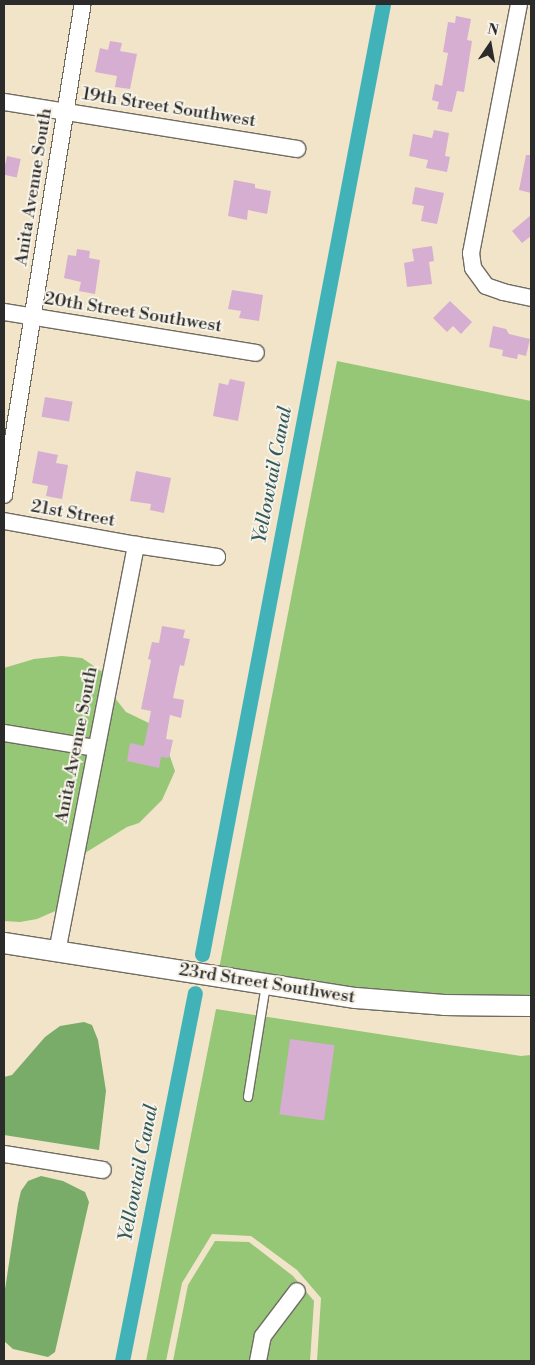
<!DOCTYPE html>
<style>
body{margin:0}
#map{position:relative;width:535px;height:1365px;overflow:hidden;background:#f1e4c9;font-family:"Libre Bodoni",serif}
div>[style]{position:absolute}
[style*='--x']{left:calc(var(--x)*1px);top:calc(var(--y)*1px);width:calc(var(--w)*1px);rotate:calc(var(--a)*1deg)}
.green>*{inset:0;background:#95c777}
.forest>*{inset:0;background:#78ac68}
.canal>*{height:15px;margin:-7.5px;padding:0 7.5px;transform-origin:7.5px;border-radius:7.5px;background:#42b2b9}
.building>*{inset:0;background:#d6aed1;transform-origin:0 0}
.roads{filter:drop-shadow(1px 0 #706c62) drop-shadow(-1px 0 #706c62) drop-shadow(0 1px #706c62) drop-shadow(0 -1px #706c62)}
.service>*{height:8px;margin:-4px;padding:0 4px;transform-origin:4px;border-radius:4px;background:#fff}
.minor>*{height:16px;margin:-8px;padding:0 8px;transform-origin:8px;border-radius:8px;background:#fff}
.tertiary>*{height:20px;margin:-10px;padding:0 10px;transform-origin:10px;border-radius:10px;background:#fff}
span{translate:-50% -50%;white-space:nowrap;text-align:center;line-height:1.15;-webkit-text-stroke:4px #f7f3e8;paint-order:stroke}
.street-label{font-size:18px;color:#2b2b2b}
.water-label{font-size:19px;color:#335a5d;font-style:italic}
.frame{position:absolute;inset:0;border:5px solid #2b2b2b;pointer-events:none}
.north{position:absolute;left:465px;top:20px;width:50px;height:50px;-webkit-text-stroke:4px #f7f3e8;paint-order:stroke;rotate:12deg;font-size:14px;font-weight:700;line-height:20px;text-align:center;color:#2b2b2b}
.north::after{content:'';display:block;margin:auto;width:18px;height:22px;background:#2b2b2b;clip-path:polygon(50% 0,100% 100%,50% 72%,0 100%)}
</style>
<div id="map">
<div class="green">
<i style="clip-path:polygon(337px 361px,531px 401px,531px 998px,444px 997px,357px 990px,219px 969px)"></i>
<i style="clip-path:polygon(62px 656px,82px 658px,104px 673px,111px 693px,126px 712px,153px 725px,161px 731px,175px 771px,162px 800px,139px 823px,127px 827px,85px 853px,73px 889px,62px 908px,37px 919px,20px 922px,4px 921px,4px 668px,34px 659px)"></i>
<i style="clip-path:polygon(216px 1009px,521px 1056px,531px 1055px,531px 1361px,317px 1361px,321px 1298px,297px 1270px,251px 1236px,212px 1234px,182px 1283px,166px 1361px,146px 1361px)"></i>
<i style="clip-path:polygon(215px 1241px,249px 1242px,293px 1276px,314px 1301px,310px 1361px,173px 1361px,188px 1285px)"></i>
</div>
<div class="forest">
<i style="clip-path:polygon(84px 1022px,92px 1025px,98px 1040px,106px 1091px,99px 1150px,4px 1135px,4px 1077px,12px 1075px,45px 1037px,60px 1026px)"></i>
<i style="clip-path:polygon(41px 1176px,63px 1181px,85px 1192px,89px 1202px,55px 1352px,48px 1357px,13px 1349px,4px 1341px,4px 1296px,18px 1204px,21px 1191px,28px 1181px)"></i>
</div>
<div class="canal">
<i style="--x:202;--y:954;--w:967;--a:-79.21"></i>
<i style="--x:122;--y:1361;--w:375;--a:-78.8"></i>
</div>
<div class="building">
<i style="clip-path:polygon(456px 16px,471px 19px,467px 40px,472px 41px,464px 92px,457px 91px,452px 112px,437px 109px,439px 102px,432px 100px,435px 84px,442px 86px,448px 53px,443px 52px,448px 22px,455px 23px)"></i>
<i style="clip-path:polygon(110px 41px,122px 43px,120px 51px,137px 54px,130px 89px,115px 87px,117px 76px,95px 72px,100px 48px,108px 50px)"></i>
<i style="clip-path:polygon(434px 130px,449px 133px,445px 156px,450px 157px,447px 172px,426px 168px,428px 160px,409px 156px,413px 134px,432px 138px)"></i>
<i style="clip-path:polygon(526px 155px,531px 155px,531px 193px,519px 190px)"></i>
<i style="left:7px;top:156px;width:14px;height:19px;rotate:12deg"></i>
<i style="clip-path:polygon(234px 180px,255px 184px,255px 188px,271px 191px,267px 214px,248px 210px,247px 220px,228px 216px)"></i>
<i style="clip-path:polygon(415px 187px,444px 193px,437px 224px,421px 221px,424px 206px,412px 204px)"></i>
<i style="clip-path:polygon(531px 215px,531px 236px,522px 243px,512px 231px)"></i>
<i style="clip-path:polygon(432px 246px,434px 261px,429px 262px,432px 284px,407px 287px,404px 263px,414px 261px,412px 249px)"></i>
<i style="clip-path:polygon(77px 249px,90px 251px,89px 258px,100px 260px,95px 294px,79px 291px,81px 282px,64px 278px,68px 255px,76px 256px)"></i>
<i style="clip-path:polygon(232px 290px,263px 295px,259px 321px,239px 318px,241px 311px,228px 309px)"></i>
<i style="clip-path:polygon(450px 301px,472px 322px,461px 334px,453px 326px,447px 332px,433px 318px)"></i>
<i style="clip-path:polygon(493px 326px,506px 329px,509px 334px,530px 339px,526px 356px,518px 354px,517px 359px,502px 356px,503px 350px,489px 347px)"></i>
<i style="clip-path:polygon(230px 379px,245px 382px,238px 421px,213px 416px,219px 383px,228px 385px)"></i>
<i style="left:45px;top:397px;width:28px;height:20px;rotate:10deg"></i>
<i style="clip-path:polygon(38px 451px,58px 455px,56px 463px,68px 465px,62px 499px,46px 496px,48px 486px,32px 483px)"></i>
<i style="clip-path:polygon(136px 471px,171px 478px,164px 513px,150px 510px,151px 504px,130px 501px)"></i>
<i style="clip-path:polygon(162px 626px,185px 630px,183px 638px,190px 639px,184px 666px,180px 665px,173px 698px,184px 700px,181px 718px,170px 715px,166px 739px,173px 740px,169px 758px,161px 757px,159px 768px,127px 761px,130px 743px,144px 746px,151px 711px,141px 709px,151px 660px,148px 659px,152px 642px,159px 643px)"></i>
<i style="left:290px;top:1039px;width:45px;height:76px;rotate:8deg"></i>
</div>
<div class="roads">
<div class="service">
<i style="--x:248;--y:1097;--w:113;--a:-80.9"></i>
</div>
<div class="minor">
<i style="--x:519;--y:4;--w:254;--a:100.9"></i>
<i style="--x:471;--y:253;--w:15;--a:82"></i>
<i style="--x:473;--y:268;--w:22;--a:54"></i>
<i style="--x:486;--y:286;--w:18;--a:19"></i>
<i style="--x:503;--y:292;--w:29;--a:12"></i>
<i style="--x:4;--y:102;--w:297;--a:9.1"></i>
<i style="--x:4;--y:312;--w:255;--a:9.2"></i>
<i style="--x:4;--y:495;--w:497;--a:-80.9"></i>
<i style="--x:4;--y:521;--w:134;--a:10.3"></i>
<i style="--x:136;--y:545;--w:82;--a:8.4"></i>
<i style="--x:4;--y:733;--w:93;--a:9.3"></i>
<i style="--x:57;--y:952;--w:415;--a:-79"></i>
<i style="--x:4;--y:1154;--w:100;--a:9.2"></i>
<i style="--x:258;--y:1361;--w:25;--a:-79"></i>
<i style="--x:263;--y:1336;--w:56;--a:-52.9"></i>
</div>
<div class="tertiary">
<i style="--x:4;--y:943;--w:356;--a:8.9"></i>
<i style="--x:356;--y:998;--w:88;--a:4.5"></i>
<i style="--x:444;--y:1005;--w:87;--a:0.7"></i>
</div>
</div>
<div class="street-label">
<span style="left:169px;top:108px;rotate:9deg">19th Street Southwest</span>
<span style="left:34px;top:187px;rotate:-81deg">Anita Avenue South</span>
<span style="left:133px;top:313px;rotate:9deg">20th Street Southwest</span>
<span style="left:73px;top:514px;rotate:10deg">21st Street</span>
<span style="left:77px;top:745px;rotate:-79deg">Anita Avenue South</span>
<span style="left:267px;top:984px;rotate:9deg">23rd Street Southwest</span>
</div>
<div class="water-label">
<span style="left:273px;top:475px;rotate:-79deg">Yellowtail Canal</span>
<span style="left:139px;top:1173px;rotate:-79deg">Yellowtail Canal</span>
</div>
<div class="frame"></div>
<div class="north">N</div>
</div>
